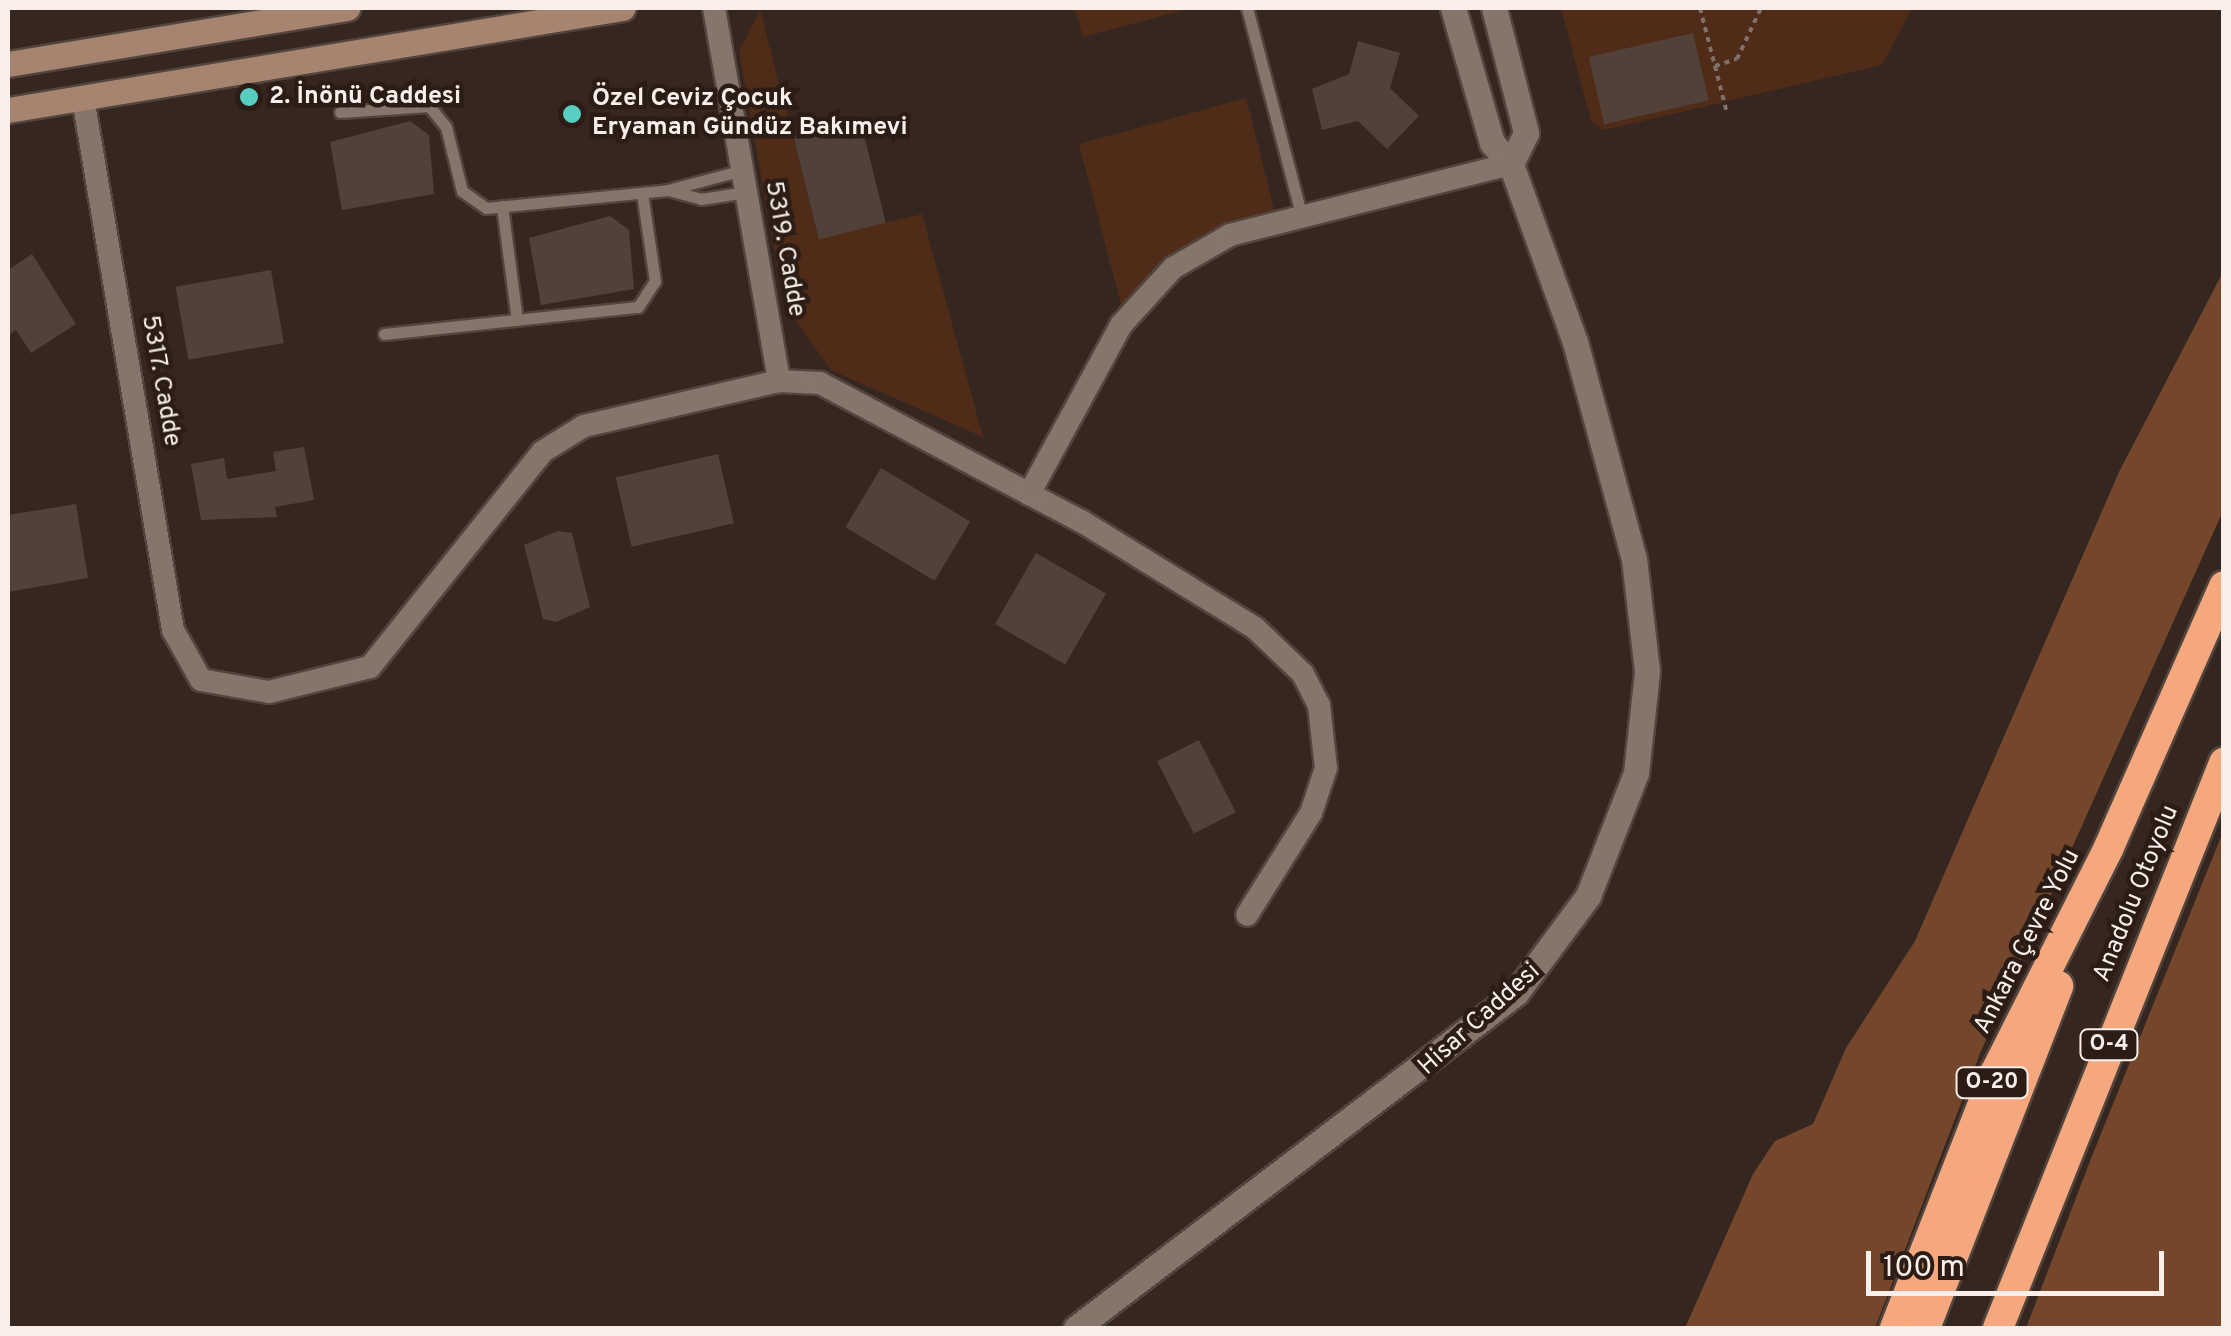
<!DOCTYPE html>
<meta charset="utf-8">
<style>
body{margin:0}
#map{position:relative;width:2231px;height:1336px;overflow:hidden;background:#35271f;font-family:Overpass,sans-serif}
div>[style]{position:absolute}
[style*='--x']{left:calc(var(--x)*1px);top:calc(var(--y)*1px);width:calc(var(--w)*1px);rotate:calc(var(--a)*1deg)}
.green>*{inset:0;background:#502c18}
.forest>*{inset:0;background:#74472d}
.building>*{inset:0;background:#514139;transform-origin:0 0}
.path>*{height:4px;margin-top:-2px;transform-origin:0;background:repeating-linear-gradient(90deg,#7e716a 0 5px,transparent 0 10px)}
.roads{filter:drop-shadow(2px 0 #51453e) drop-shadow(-2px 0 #51453e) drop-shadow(0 2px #51453e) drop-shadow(0 -2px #51453e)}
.service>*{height:11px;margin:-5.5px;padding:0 5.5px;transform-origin:5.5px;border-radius:5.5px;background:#86756b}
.minor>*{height:22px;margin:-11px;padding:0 11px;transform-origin:11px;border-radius:11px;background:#86756b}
.tertiary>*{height:25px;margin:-12.5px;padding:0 12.5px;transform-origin:12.5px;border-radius:12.5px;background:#86756b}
.secondary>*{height:25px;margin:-12.5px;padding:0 12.5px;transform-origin:12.5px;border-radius:12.5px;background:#a78470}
.motorway>*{height:30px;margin:-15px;padding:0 15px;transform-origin:15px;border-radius:15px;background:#f5a87d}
.dots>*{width:28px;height:28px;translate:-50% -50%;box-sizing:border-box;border:5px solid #2b1d15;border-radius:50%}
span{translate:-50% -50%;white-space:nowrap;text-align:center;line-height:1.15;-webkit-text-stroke:9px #2b1d15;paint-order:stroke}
.shield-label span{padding:2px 8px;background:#2b1d15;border:2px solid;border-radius:8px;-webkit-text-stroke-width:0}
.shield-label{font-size:22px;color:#f9eee9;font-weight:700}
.poi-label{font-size:25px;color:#f9eee9;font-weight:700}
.left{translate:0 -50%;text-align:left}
.street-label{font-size:25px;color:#f9eee9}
.frame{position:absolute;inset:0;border:10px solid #f9eee9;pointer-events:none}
.scale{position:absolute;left:1866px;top:1251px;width:298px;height:45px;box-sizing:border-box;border:5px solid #f9eee9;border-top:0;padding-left:12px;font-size:30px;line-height:35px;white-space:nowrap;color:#f9eee9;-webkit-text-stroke:8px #2b1d15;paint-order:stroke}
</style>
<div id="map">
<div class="green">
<i style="clip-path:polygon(1074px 8px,1192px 8px,1083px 37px)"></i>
<i style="clip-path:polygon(1561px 8px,1912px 8px,1882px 65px,1604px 130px,1591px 121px)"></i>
<i style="clip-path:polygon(760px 10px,819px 239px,922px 214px,983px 437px,831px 370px,784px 304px,739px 52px)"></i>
<i style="clip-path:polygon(1246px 98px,1276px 218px,1122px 308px,1079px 144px)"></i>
</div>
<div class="forest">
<i style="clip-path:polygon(2223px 272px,2223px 511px,1981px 1051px,1875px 1328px,1685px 1328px,1753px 1174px,1775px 1141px,1813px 1124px,1846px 1048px,1915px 941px,2119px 472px)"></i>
<i style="clip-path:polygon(2223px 832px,2223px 1328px,2026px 1328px,2092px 1156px)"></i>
</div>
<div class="building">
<i style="left:1693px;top:33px;width:69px;height:107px;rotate:77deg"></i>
<i style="clip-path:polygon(1358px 41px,1400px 53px,1390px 88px,1419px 116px,1387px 149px,1358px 121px,1322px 130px,1312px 89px,1349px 74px)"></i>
<i style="left:860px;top:119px;width:107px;height:69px;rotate:76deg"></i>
<i style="clip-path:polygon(410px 121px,429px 135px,434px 194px,342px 210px,330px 142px)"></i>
<i style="clip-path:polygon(610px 216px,629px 230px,634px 289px,541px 305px,529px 238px)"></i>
<i style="clip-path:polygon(32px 254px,76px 324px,31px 353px,16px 330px,8px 336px,8px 270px)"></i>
<i style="left:271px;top:270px;width:74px;height:97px;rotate:80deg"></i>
<i style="clip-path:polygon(304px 447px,314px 500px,275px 507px,277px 517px,201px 520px,191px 464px,224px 458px,227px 479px,276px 471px,273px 452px)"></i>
<i style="left:718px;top:454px;width:71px;height:105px;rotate:77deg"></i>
<i style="left:881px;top:468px;width:104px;height:69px;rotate:31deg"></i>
<i style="clip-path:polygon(76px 504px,88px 578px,8px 592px,8px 515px)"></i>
<i style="clip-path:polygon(558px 531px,572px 533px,590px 607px,556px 622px,543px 619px,524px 545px)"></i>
<i style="left:1036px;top:553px;width:81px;height:82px;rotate:30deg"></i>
<i style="left:1199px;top:740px;width:81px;height:47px;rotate:63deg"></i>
</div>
<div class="path">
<i style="--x:1700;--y:8;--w:108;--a:75.6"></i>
<i style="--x:1715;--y:66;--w:23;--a:-18"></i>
<i style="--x:1737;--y:59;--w:56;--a:-64.8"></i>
</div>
<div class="roads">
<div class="service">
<i style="--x:1247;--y:8;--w:213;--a:75.3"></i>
<i style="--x:340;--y:112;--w:89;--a:-3.9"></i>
<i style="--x:429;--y:106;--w:27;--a:51"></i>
<i style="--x:446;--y:127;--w:66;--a:76"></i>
<i style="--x:462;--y:191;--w:29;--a:35"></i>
<i style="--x:486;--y:208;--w:183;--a:-5.6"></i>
<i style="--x:743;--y:170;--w:78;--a:165.1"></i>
<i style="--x:668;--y:190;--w:34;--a:15"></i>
<i style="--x:701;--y:199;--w:46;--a:-8.8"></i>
<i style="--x:502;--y:206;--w:115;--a:82.5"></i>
<i style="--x:384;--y:334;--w:255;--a:-6.1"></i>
<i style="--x:638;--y:307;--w:31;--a:-57"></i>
<i style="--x:655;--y:281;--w:89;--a:-98.4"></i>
</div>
<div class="minor">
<i style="--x:714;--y:8;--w:379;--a:80.1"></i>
<i style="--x:83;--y:98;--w:540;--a:80.4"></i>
<i style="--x:173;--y:630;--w:57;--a:60.8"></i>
<i style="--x:201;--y:680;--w:69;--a:10"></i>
<i style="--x:269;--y:692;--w:104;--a:-13.9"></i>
<i style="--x:370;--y:667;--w:275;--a:-51.3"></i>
<i style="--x:542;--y:452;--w:49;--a:-31.8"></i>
<i style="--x:584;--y:426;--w:200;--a:-13"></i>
<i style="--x:779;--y:381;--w:41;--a:2.8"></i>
<i style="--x:820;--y:383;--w:295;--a:27.9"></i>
<i style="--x:1081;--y:521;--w:204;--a:31.6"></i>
<i style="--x:1255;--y:628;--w:66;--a:43.8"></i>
<i style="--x:1303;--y:674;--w:35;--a:63"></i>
<i style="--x:1319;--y:705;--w:63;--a:83.7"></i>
<i style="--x:1326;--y:768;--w:47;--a:108.4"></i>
<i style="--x:1311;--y:813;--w:120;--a:122.1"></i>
<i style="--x:1029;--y:494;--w:192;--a:-61.4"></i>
<i style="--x:1121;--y:325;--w:77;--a:-47.6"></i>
<i style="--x:1173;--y:268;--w:66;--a:-30.1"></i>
<i style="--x:1230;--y:235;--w:290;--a:-14.2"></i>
</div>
<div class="tertiary">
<i style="--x:1494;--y:8;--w:129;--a:75.6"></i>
<i style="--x:1526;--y:133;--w:34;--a:116"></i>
<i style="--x:1076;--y:1328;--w:553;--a:-37.28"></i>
<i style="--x:1516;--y:993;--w:121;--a:-53.4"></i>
<i style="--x:1588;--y:896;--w:132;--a:-68.7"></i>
<i style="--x:1636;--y:773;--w:103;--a:-83.8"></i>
<i style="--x:1647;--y:671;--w:113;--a:-96.6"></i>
<i style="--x:1634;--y:559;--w:225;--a:-105.2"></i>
<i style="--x:1575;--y:342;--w:189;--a:-109.8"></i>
<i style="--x:1511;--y:164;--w:28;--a:-132"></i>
<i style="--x:1492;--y:143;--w:141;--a:-106.1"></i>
</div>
<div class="secondary">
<i style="--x:8;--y:64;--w:344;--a:-9.4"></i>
<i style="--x:8;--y:110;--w:623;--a:-9.42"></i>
</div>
<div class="motorway">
<i style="--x:1895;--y:1328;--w:274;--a:-68.6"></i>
<i style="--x:1995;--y:1073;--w:253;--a:-63.2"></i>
<i style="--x:2109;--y:847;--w:285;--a:-66.2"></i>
<i style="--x:1925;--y:1328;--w:367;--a:-68.7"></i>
<i style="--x:1998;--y:1328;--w:609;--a:-68.2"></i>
</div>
</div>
<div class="dots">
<i style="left:249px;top:97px;background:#57cec1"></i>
<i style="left:572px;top:114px;background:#57cec1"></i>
</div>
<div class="shield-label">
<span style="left:2109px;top:1045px">O-4</span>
<span style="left:1992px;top:1083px">O-20</span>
</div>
<div class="poi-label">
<span class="left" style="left:269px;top:97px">2. İnönü Caddesi</span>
<span class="left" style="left:592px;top:114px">Özel Ceviz Çocuk<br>Eryaman Gündüz Bakımevi</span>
</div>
<div class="street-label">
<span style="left:784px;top:249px;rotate:80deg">5319. Cadde</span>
<span style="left:160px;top:381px;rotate:80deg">5317. Cadde</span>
<span style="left:2137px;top:894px;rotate:-68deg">Anadolu Otoyolu</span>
<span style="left:2028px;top:942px;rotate:-63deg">Ankara Çevre Yolu</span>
<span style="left:1480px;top:1020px;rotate:-42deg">Hisar Caddesi</span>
</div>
<div class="frame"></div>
<div class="scale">100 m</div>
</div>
